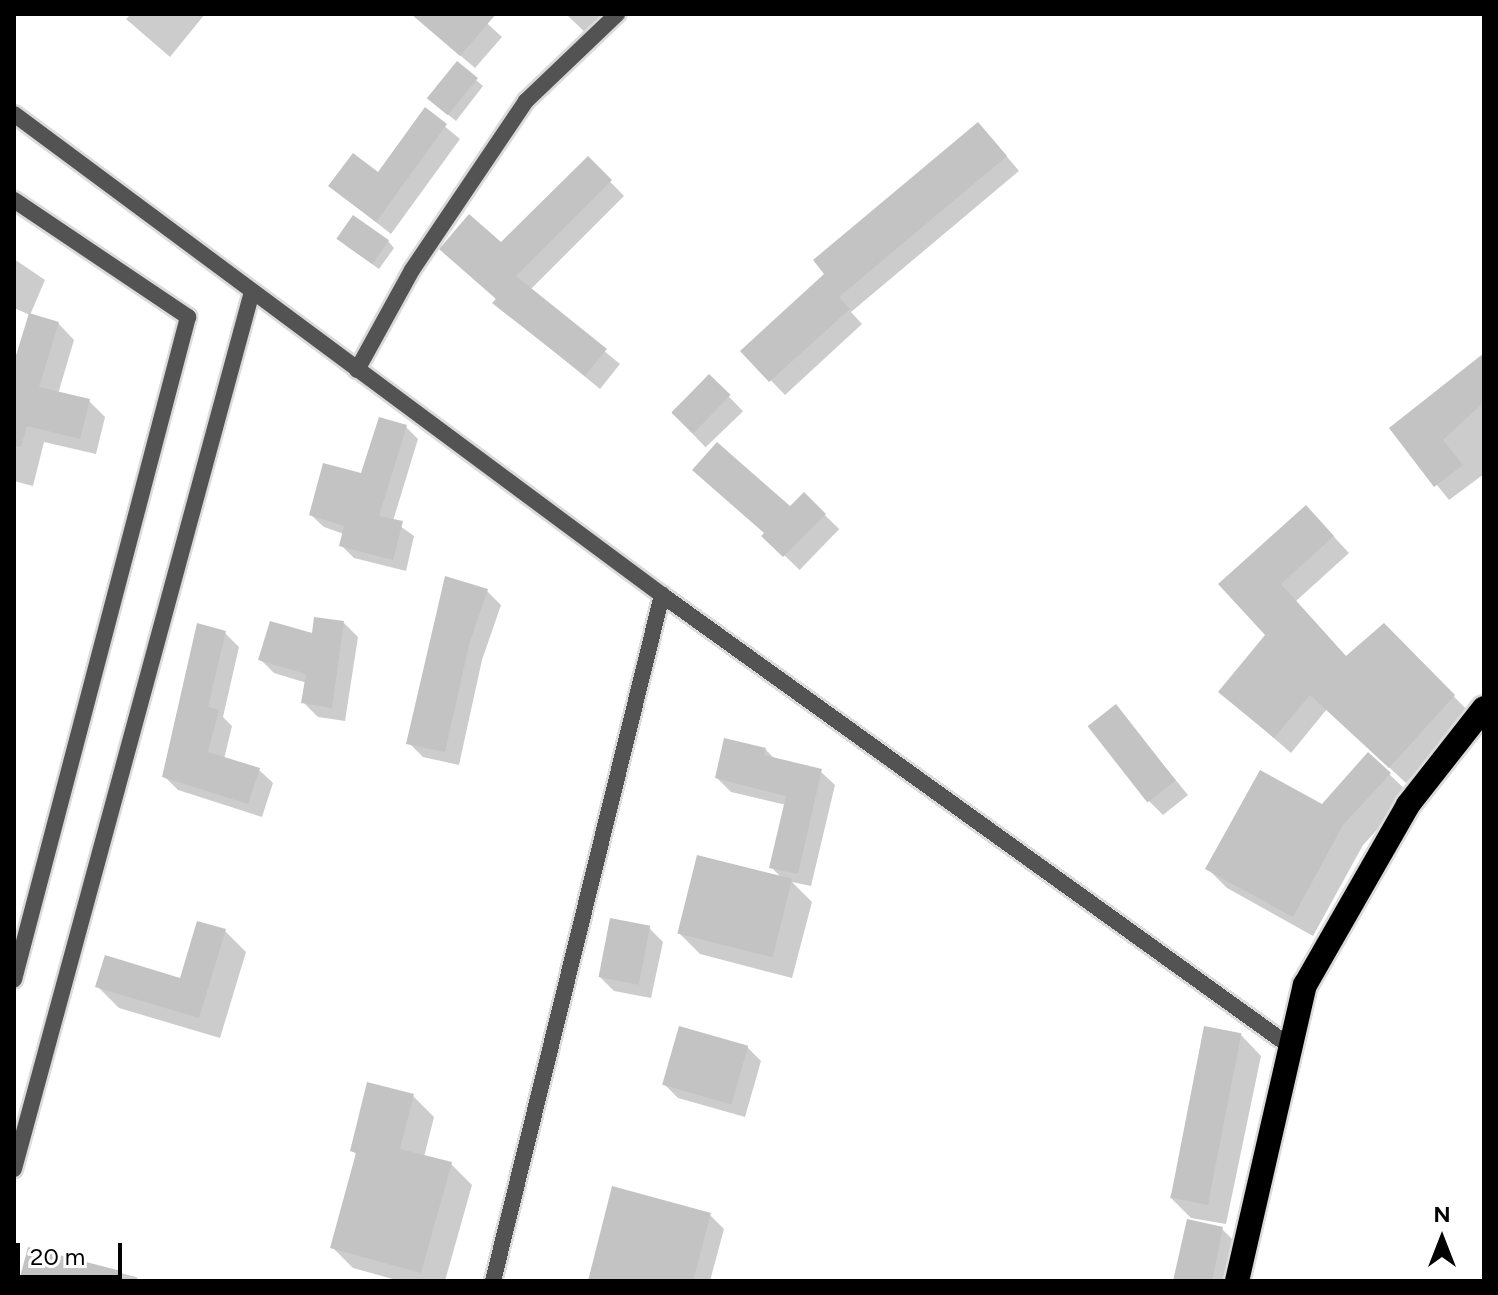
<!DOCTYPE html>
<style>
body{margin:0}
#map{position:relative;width:1498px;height:1295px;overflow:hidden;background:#fff;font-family:Figtree,sans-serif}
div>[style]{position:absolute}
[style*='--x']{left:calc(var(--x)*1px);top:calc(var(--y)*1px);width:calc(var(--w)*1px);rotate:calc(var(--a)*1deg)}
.shadow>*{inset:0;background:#0003;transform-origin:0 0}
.building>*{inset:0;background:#c3c3c3;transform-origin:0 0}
.roads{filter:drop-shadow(2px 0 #dbdbdb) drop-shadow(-2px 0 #dbdbdb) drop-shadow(0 2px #dbdbdb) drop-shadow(0 -2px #dbdbdb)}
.street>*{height:16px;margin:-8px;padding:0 8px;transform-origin:8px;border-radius:8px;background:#535353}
.highway>*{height:24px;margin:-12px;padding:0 12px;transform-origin:12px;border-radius:12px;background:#000}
span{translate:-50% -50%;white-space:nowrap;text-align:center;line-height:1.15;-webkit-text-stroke:6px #fff;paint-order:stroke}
.frame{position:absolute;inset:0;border:16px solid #000;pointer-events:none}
.north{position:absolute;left:1402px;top:1199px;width:80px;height:80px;-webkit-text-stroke:6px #fff;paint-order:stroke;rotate:0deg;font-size:22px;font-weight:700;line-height:32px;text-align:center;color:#000}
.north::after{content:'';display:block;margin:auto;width:28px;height:36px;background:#000;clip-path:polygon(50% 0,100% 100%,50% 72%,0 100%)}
.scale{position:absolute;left:16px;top:1243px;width:106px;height:36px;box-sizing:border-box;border:4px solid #000;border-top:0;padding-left:10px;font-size:24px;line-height:28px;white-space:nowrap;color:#000;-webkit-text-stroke:6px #fff;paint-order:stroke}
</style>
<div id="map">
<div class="shadow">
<i style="clip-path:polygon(131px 14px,205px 14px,170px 57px,126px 19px)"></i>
<i style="clip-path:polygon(412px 14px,477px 14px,502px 37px,475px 68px)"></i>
<i style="clip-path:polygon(566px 14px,611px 14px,590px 37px)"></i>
<i style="clip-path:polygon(457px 64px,483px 86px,456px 121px,436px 105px)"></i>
<i style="clip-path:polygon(425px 110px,460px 139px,391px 234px,330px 186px,378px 174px)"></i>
<i style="clip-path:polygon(992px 139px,1019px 171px,851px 312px,862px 324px,785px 395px,743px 351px)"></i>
<i style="clip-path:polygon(588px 159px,624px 196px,530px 290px,620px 364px,600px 389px,495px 303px,501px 245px)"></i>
<i style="clip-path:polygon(388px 241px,394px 248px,379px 269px,345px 245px)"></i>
<i style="clip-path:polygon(14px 259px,45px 280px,30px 315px,14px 308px)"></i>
<i style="clip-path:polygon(58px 323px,74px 340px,58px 394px,89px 401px,105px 417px,96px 454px,44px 442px,33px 486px,14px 481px,14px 368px)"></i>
<i style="clip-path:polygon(1484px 358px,1484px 474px,1449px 500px,1392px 429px)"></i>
<i style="left:709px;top:376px;width:49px;height:52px;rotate:46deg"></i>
<i style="clip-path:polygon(406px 427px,418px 439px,393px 521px,414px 536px,406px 571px,354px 558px,341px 545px,344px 534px,324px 527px,311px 515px,362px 476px)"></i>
<i style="left:804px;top:495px;width:49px;height:57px;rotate:44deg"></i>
<i style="clip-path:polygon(1322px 524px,1349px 553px,1296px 601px,1347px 658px,1384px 625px,1470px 713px,1406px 783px,1327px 709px,1291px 753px,1221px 692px,1268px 635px,1221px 584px)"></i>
<i style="clip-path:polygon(447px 579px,487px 591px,501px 605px,482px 660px,459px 765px,423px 757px,409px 743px)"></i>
<i style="clip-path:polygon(344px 623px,358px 637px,345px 721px,318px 717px,304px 703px,307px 683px,274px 673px,260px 659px)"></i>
<i style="clip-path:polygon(225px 633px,239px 647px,223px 717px,232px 726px,224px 759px,258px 769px,273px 783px,262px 817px,178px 790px,164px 776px)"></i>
<i style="clip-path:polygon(1116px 707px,1188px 795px,1163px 815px,1149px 801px)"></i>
<i style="clip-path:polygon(765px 749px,775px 759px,820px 771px,835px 785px,811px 886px,792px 882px,812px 902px,792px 978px,700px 954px,679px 933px,784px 880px,771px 867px,786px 805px,731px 792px,717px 778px)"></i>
<i style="clip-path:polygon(1369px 755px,1410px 794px,1363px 845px,1313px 936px,1227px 888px,1207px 868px,1322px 807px)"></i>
<i style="clip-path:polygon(649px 928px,663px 942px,651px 998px,614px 991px,600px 977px)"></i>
<i style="clip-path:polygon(225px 931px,246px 952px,220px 1038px,119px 1008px,98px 987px,182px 980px)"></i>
<i style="clip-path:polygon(1240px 1034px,1261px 1056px,1226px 1224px,1191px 1218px,1170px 1197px)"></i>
<i style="clip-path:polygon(747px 1047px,761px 1061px,745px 1117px,678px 1098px,664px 1084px)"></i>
<i style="clip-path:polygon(413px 1096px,434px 1117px,424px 1157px,451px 1164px,472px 1185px,445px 1281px,400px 1281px,353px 1268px,332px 1247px,358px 1156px,352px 1150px)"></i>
<i style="clip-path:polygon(710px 1215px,724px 1229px,710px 1281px,590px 1281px)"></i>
<i style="clip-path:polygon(1222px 1229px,1243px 1250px,1237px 1281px,1175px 1281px)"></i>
<i style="clip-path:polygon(29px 1249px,136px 1277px,140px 1281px,21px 1281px)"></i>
</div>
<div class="building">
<i style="clip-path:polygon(411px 14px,496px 14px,460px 56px)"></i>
<i style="left:457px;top:61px;width:27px;height:48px;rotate:39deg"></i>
<i style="clip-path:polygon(425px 107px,447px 124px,376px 222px,328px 186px,353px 153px,378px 172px)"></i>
<i style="clip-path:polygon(978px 122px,1007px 156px,839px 297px,850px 309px,769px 382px,740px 351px,824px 274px,813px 260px)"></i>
<i style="clip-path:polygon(588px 156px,612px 180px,516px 276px,607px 349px,585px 376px,492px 303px,496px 299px,439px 249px,469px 214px,501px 242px)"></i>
<i style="left:353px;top:215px;width:44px;height:29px;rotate:35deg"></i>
<i style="clip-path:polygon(29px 313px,59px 322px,39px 387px,90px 399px,80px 439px,27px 426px,21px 447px,14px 446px,14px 362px)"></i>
<i style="clip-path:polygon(1484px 353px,1484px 402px,1443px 440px,1463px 465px,1434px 487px,1389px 428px)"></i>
<i style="left:709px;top:374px;width:30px;height:54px;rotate:44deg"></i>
<i style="clip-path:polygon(379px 417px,407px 425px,379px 516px,403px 521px,393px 560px,339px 546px,344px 526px,309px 515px,323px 463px,361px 473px)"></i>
<i style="clip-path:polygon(717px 442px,790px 506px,804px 492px,826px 514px,783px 557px,761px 536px,764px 533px,692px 470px)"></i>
<i style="clip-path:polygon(1306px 505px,1334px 536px,1281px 584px,1346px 656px,1384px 623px,1455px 695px,1389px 768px,1310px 695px,1274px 738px,1218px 692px,1265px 635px,1218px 584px)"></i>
<i style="clip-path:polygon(445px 576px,488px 589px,469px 645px,445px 752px,406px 744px)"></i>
<i style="clip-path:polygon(314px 617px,344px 621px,332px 708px,301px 703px,306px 674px,258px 660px,270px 621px,312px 633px)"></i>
<i style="clip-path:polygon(197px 623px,226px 631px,208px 707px,219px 710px,208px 752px,260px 768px,248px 804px,162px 777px)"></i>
<i style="left:1116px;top:704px;width:97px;height:36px;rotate:52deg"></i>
<i style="clip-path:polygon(724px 738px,766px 748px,764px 755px,822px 769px,798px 874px,769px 868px,786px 796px,715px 778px)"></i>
<i style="clip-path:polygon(1368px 752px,1391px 773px,1343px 825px,1293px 917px,1205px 869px,1260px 770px,1322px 804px)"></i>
<i style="left:697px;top:855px;width:98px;height:81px;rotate:14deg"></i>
<i style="left:610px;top:918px;width:41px;height:60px;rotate:11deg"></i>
<i style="clip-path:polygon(197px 921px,226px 929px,199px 1018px,95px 987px,105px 955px,180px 978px)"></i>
<i style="left:679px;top:1026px;width:72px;height:61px;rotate:16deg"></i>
<i style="left:1204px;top:1026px;width:38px;height:175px;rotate:11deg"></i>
<i style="clip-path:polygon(367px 1082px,414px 1094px,400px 1149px,452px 1162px,421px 1273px,330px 1248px,356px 1153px,350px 1151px)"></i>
<i style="clip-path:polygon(612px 1186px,711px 1213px,693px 1281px,588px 1281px)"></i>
<i style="clip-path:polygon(1187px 1219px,1223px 1227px,1212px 1281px,1173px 1281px)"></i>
<i style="clip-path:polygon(28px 1247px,121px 1271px,120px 1281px,19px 1281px)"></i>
</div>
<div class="roads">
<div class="street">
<i style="--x:14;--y:114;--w:807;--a:36.59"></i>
<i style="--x:662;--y:595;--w:775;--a:35.7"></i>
<i style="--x:14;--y:200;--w:210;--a:33.9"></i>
<i style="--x:188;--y:317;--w:685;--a:104.71"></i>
<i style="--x:357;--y:370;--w:114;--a:-61.2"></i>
<i style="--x:412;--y:270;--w:204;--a:-56"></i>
<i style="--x:526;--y:101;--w:126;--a:-43.7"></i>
<i style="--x:14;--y:1169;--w:909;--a:-74.82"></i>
<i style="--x:493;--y:1281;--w:707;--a:-76.16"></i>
</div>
<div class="highway">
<i style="--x:1237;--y:1281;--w:304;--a:-77.1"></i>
<i style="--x:1305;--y:985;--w:207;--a:-60.2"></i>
<i style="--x:1408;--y:805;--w:123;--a:-51.9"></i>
</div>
</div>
<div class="frame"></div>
<div class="north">N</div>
<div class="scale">20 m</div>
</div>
